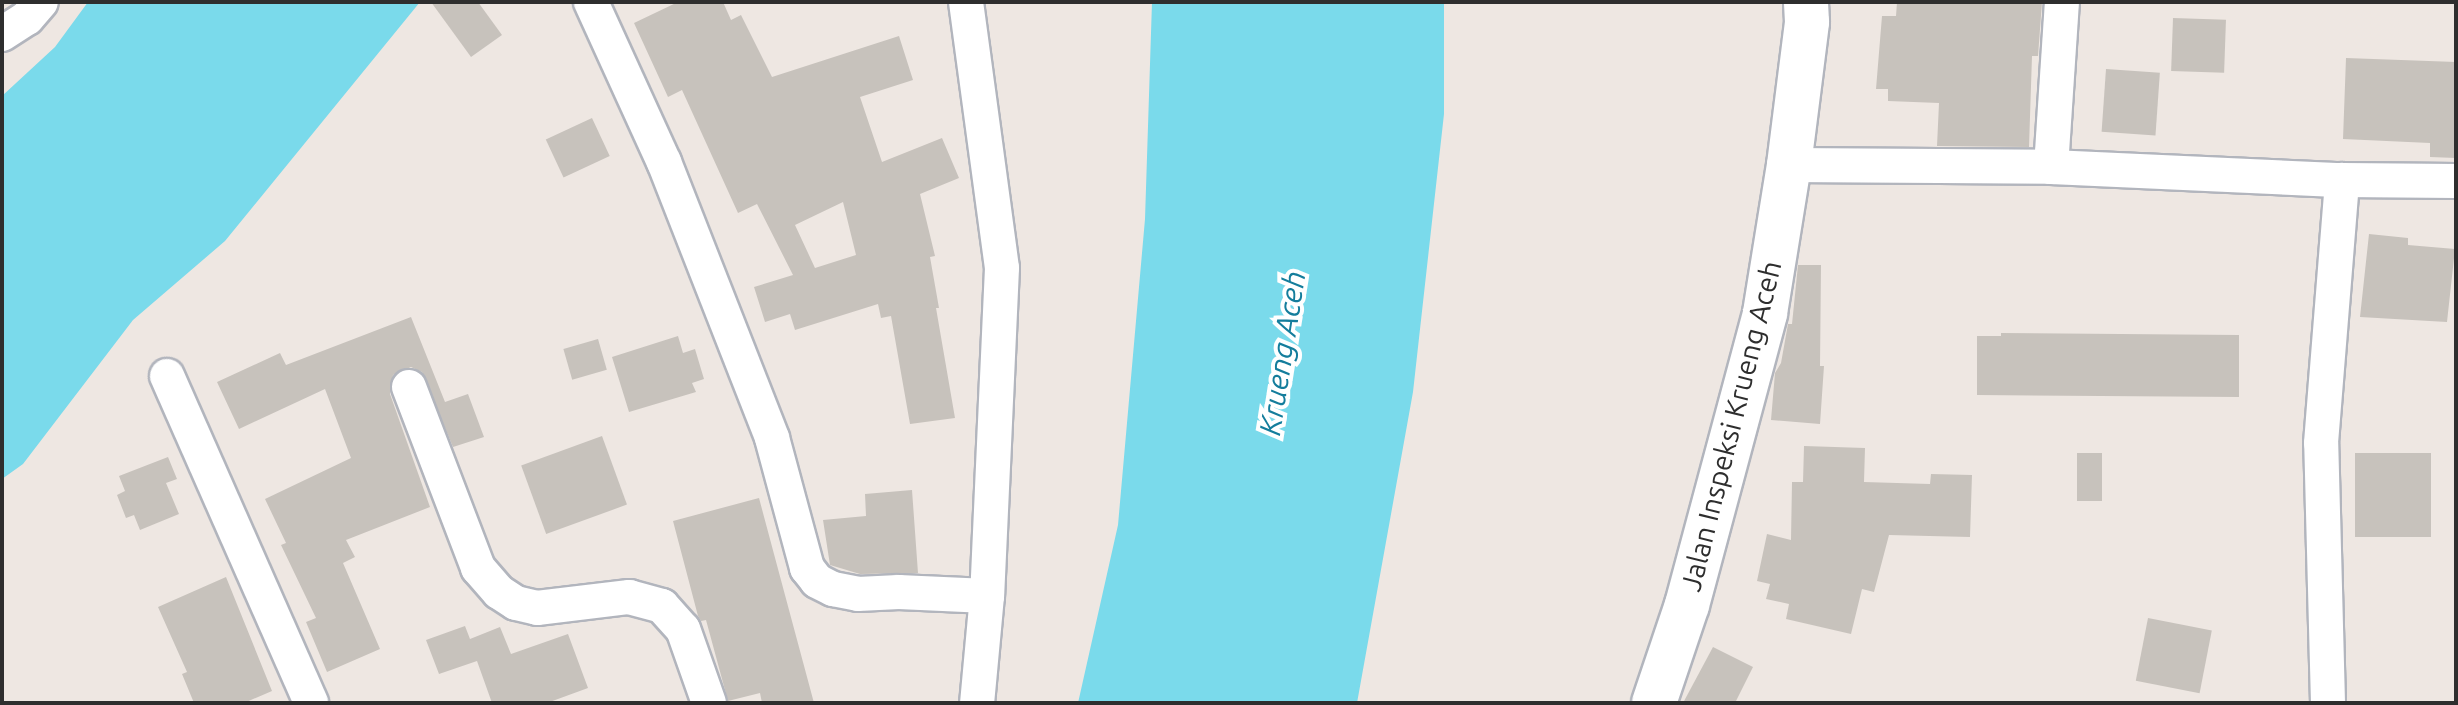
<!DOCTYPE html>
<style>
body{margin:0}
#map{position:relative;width:2458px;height:705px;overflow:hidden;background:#eee7e2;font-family:Ubuntu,sans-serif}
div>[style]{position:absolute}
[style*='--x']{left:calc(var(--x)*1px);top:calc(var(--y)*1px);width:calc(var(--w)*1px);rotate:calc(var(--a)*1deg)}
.water>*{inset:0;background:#7adaeb}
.building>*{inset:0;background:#c7c2bc;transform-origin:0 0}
.roads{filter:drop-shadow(2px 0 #b2b5bd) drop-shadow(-2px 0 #b2b5bd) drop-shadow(0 2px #b2b5bd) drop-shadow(0 -2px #b2b5bd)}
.street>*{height:34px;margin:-17px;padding:0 17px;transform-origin:17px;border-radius:17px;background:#fff}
.secondary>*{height:44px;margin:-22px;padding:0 22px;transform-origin:22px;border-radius:22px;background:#fff}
span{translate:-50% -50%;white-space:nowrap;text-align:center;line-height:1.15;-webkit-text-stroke:8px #fff;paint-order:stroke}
.street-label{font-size:28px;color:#2e2e2e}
.water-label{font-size:30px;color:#147d9c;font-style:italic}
.frame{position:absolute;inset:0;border:4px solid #2e2e2e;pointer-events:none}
</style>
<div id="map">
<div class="water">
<i style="clip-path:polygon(88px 2px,420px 2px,225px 241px,133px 320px,23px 464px,2px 479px,2px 96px,55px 47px)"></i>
<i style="clip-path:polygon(1152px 2px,1444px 2px,1444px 114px,1413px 392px,1357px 703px,1078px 703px,1118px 525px,1145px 219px)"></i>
</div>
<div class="building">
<i style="clip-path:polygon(431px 2px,478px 2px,502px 35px,471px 57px)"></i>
<i style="clip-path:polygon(evenodd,678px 2px,723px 2px,731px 20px,741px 15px,772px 77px,899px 36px,913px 80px,860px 97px,882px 162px,942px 138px,959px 178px,920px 194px,935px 256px,930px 257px,939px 308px,936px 308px,955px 418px,910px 424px,891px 316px,881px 318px,878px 304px,795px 330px,790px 314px,765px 322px,754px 287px,793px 275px,757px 204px,738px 213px,682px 90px,668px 97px,634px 23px,678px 2px,843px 202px,856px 255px,815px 268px,795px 225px,843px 202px)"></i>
<i style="clip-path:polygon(1897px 2px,2042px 2px,2038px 56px,2032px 56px,2029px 147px,1937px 146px,1939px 103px,1888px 101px,1888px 89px,1876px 89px,1882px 16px,1896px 16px)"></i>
<i style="left:2173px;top:18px;width:53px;height:53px;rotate:2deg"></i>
<i style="clip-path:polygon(2346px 58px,2456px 62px,2456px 158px,2430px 157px,2430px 143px,2343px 139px)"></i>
<i style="left:2106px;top:69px;width:54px;height:63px;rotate:4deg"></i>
<i style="left:592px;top:118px;width:42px;height:51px;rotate:65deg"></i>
<i style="clip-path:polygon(2369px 234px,2408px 238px,2408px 245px,2455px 249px,2447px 322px,2360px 317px)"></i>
<i style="clip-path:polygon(1798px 265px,1821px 265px,1820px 366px,1824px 366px,1820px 424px,1771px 420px,1775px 373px,1781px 363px,1788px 324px,1792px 324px)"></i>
<i style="clip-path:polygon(411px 317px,445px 402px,468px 394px,484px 437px,453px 447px,422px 372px,411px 367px,393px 375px,390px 394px,430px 507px,346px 540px,355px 557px,343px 563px,380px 649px,327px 672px,306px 622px,316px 618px,281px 545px,286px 543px,265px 499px,351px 458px,325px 389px,239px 429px,217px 382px,280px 353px,286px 365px)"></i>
<i style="clip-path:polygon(2001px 333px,2239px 335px,2239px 397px,1977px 395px,1977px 336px,2001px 336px)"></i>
<i style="clip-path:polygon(678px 336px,683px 353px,695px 349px,704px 379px,692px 383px,696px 392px,629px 412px,612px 357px)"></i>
<i style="left:598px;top:339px;width:32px;height:36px;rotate:74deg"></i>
<i style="left:602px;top:436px;width:73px;height:86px;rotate:70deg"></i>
<i style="clip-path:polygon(1804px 446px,1865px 448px,1864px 482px,1930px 484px,1931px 474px,1972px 475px,1970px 537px,1889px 535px,1874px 592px,1862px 589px,1851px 634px,1786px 619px,1789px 604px,1766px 599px,1770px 584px,1757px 581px,1767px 534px,1791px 540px,1792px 482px,1803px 482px)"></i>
<i style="left:2077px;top:453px;width:25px;height:48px"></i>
<i style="left:2355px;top:453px;width:76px;height:84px"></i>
<i style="clip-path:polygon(168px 457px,177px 479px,166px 483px,179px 514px,140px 530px,134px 515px,126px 518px,117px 495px,125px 491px,119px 476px)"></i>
<i style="clip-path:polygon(912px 490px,918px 573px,860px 574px,830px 565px,823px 520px,866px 516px,865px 494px)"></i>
<i style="clip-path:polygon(759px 498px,778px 569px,814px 703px,762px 703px,760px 693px,728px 701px,706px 620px,701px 621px,698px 616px,673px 521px)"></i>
<i style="clip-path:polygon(226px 577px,272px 691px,244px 703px,194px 703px,182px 674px,187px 672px,158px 607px)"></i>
<i style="left:2148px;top:618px;width:65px;height:64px;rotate:11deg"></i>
<i style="clip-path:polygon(465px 626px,470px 639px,500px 627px,511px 654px,568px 634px,588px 688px,547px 703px,492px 703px,477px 661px,439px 674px,426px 640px)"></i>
<i style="clip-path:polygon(1713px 647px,1753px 667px,1735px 703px,1683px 703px)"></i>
</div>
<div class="roads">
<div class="street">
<i style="--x:591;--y:2;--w:176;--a:65.5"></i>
<i style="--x:664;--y:162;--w:296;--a:68.6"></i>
<i style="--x:772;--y:438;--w:135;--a:74.9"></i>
<i style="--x:807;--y:568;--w:16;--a:52"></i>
<i style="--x:817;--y:581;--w:18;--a:27"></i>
<i style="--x:833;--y:589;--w:25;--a:11"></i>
<i style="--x:858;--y:594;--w:41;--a:-2.8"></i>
<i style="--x:899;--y:592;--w:88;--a:2.6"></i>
<i style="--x:966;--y:2;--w:268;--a:82.3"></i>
<i style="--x:1002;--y:268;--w:328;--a:92.6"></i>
<i style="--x:987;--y:596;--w:107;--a:95.3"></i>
<i style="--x:2;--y:34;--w:30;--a:-33"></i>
<i style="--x:27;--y:18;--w:21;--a:-49"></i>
<i style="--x:1789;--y:165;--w:262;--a:0.4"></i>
<i style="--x:2051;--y:167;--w:291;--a:2.6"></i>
<i style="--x:2342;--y:180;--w:114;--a:0.5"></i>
<i style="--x:2051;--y:167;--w:165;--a:-86.2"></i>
<i style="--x:167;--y:376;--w:357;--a:66.2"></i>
<i style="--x:409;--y:387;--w:194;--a:69.1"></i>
<i style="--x:478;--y:568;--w:32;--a:49"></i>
<i style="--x:499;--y:592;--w:20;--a:33"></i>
<i style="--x:516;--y:603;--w:22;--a:13"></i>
<i style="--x:537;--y:608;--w:93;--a:-6.8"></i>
<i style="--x:629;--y:597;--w:34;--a:15"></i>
<i style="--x:662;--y:606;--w:31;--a:48"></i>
<i style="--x:683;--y:629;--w:78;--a:70.6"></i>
<i style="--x:2328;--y:703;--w:260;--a:-91.5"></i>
<i style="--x:2321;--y:443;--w:264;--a:-85.4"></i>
</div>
<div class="secondary">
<i style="--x:1654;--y:703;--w:103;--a:-71.4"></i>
<i style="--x:1687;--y:605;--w:302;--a:-75"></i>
<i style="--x:1765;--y:313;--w:150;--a:-80.8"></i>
<i style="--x:1789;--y:165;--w:144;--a:-82.8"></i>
<i style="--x:1807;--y:22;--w:20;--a:-93"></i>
</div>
</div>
<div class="street-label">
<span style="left:1731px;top:426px;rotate:-76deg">Jalan Inspeksi Krueng Aceh</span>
</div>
<div class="water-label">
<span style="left:1282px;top:353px;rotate:-81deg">Krueng Aceh</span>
</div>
<div class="frame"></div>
</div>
